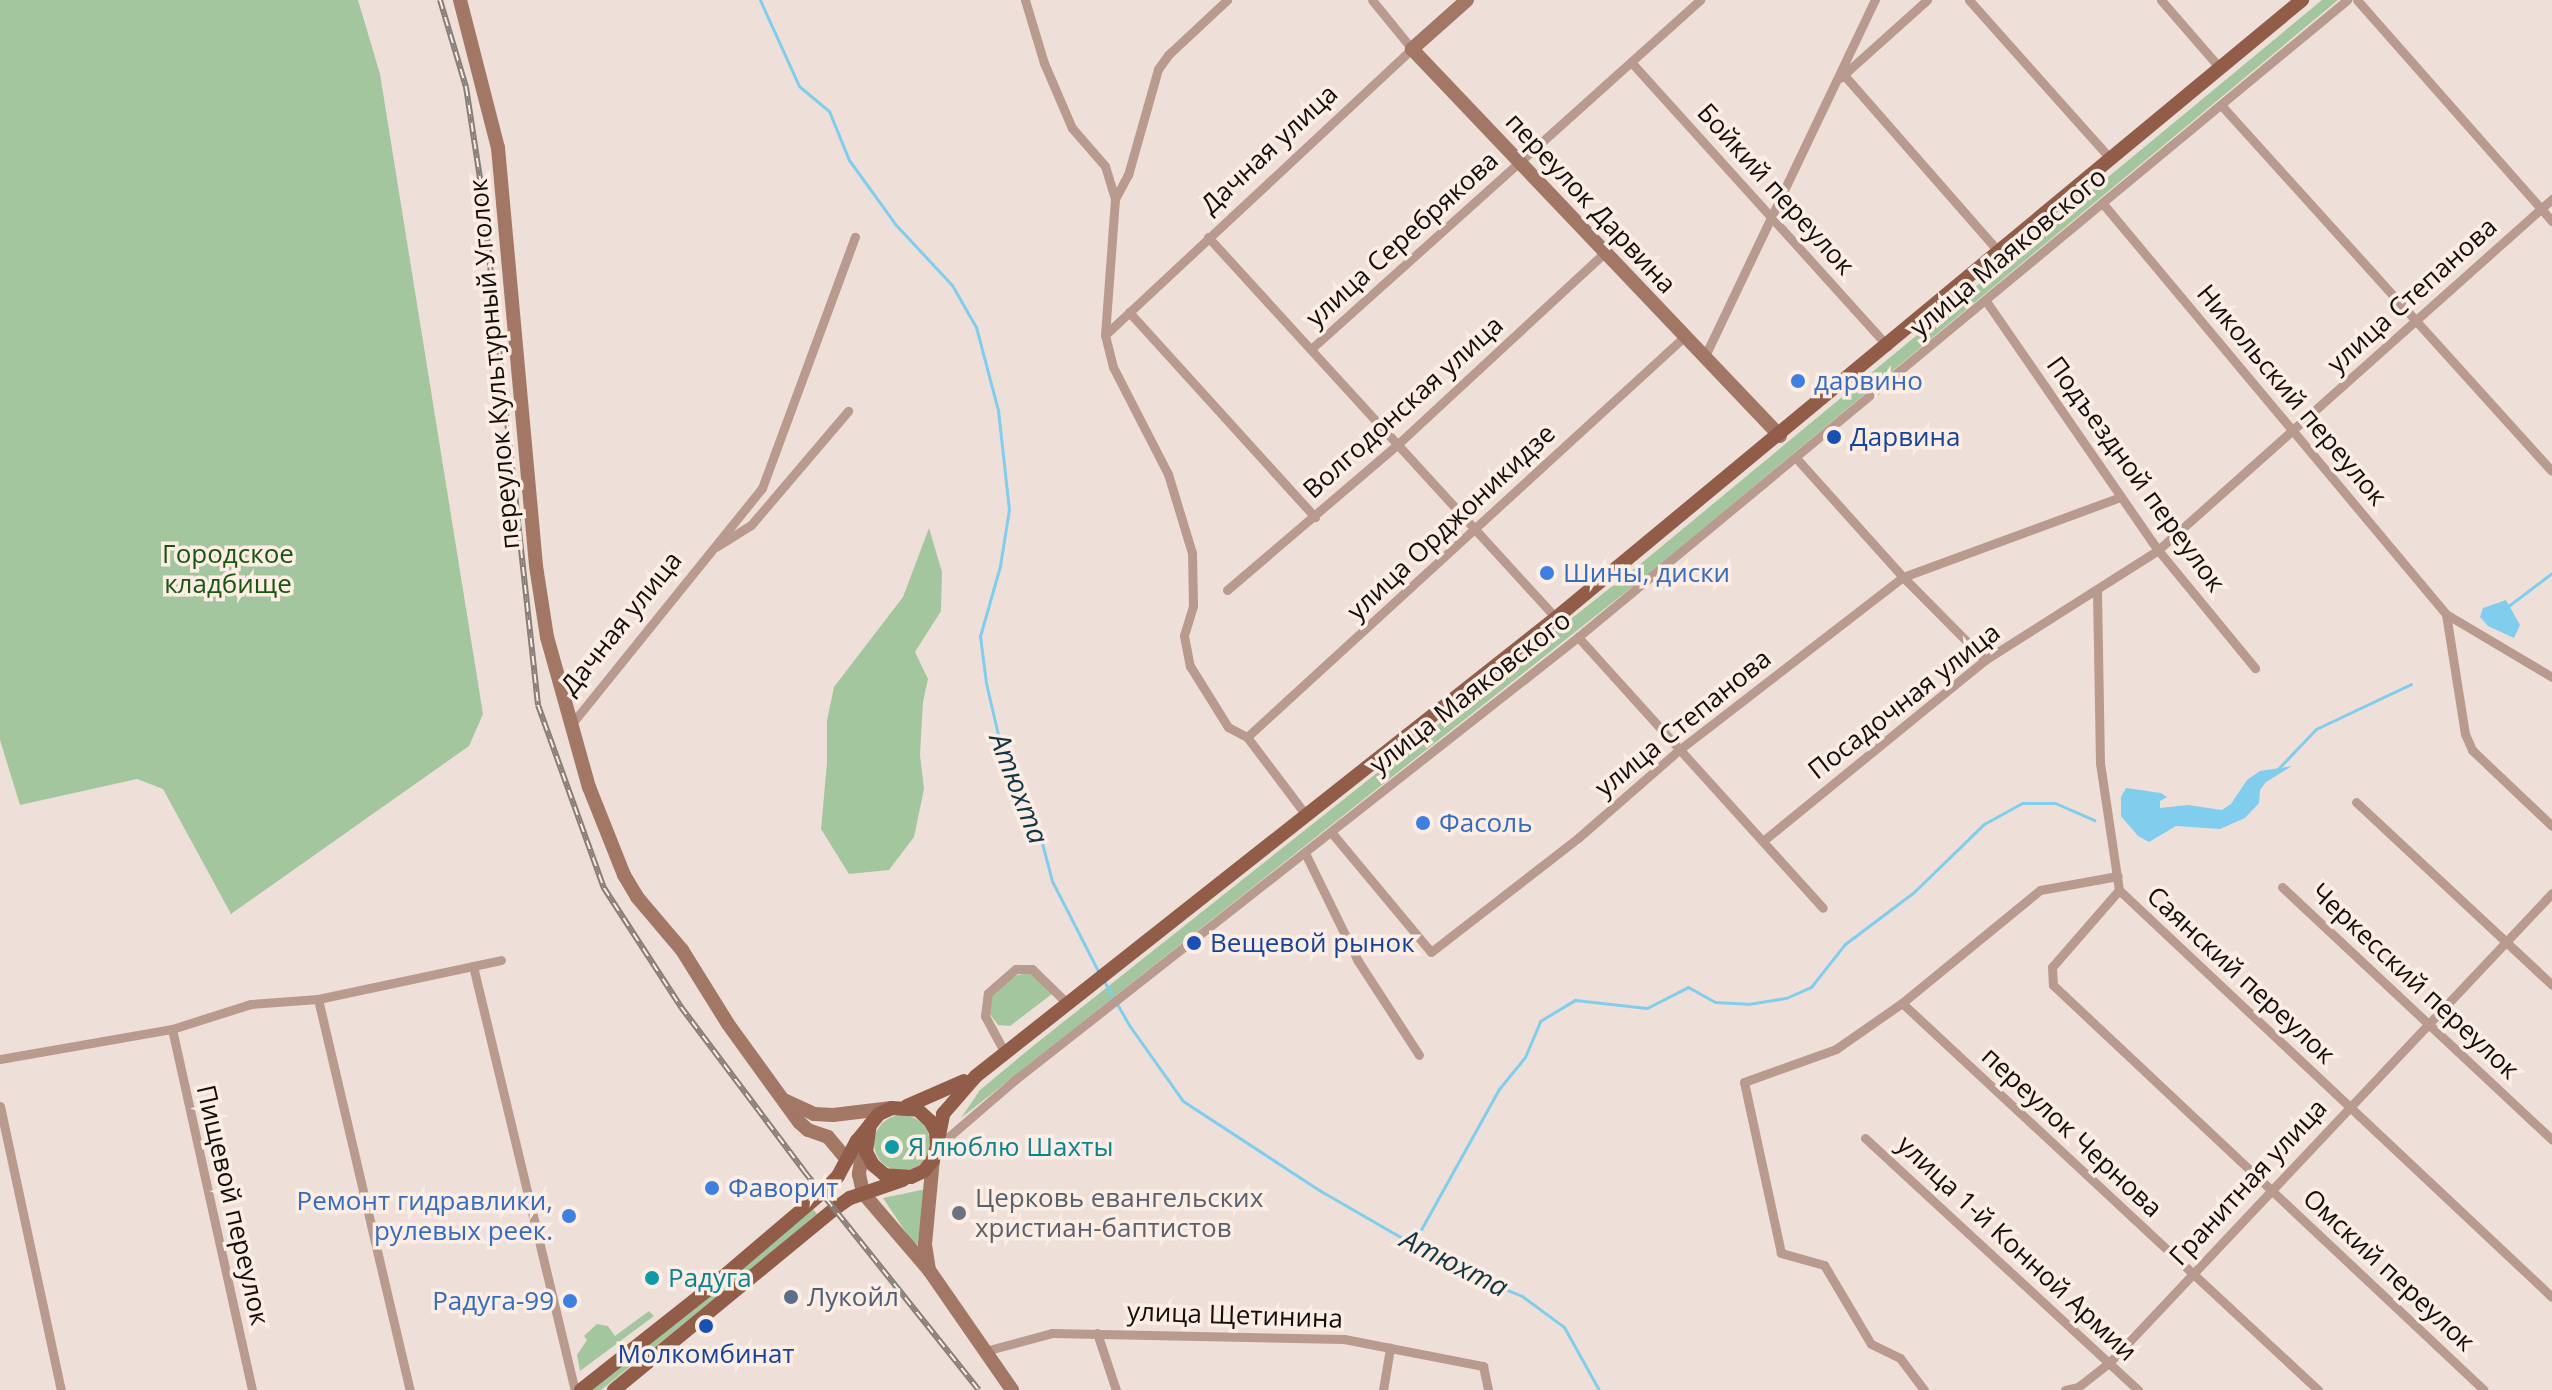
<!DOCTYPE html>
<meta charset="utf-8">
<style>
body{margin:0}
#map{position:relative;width:2552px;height:1390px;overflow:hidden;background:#eee0d8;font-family:"Open Sans",sans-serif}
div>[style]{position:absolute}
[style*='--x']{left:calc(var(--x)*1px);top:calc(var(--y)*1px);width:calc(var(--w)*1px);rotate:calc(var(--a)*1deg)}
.green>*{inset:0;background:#a4c69e}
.round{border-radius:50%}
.water>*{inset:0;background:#81cdee}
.stream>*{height:3px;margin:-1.5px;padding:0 1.5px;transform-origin:1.5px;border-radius:1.5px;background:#81cdee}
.street>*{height:9px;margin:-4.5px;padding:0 4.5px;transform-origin:4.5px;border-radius:4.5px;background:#b99a8e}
.secondary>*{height:14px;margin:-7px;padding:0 7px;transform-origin:7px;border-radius:7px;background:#a27765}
.primary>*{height:14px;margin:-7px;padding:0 7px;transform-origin:7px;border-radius:7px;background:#915d48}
.rail>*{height:6px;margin-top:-3px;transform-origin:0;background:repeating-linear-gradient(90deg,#fcede5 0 9px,#887e78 0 18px);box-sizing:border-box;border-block:2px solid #887e78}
.dots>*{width:22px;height:22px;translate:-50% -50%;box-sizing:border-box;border:4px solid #fcede5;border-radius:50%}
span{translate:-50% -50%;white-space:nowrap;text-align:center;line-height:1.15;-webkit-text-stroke:7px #fcede5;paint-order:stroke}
.street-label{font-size:26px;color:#130e0b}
.shop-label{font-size:26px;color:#366cbe}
.left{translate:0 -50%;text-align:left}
.right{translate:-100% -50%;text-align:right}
.transit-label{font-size:26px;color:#164399}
.park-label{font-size:26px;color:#1a560f}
.culture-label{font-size:26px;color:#0d838f}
.worship-label{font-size:26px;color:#5b616d}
.service-label{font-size:26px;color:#4e5e75}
.water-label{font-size:28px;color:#113543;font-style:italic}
</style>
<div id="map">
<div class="green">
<i style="clip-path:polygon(0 0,358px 0,380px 74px,483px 714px,469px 746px,231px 914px,163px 789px,137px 779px,20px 805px,0 740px)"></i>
<i style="clip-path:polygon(2322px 0,2338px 0,1651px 572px,961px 1118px,980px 1090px,1033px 1046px,1644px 561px)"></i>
<i style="clip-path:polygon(929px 528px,942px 572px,941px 611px,915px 652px,928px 679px,923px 702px,920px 755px,924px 789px,914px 837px,889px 870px,849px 874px,821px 829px,827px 763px,827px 720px,834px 687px,903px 597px)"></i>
<i style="clip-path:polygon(1031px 972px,1052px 994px,1010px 1026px,998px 1025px,989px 1013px,991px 994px,1014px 976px)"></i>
<i class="round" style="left:874px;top:1115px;width:56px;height:56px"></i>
<i style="clip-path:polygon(926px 1189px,917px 1249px,883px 1198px)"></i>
<i style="clip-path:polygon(813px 1209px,817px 1214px,724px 1291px,601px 1390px,590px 1390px)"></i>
<i style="clip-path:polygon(649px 1311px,654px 1316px,580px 1371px,577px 1355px,587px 1340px,584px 1336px,597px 1324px,608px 1326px,615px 1336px)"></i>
</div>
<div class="water">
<i style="clip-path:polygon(2506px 600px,2520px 625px,2514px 638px,2488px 626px,2480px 617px,2483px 608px)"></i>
<i style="clip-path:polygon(2292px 766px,2266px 782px,2260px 790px,2259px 803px,2245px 818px,2220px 829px,2176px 826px,2149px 842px,2138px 836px,2121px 816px,2121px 797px,2126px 788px,2161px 793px,2167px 797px,2160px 801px,2160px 808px,2188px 805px,2222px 810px,2231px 804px,2247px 780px,2260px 771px)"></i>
</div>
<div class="stream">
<i style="--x:760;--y:0;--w:94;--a:65.6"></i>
<i style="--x:799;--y:86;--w:39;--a:40"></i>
<i style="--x:829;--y:111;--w:53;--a:67.8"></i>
<i style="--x:849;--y:160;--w:80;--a:54.1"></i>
<i style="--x:896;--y:225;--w:82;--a:47"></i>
<i style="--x:952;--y:285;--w:48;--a:60.3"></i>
<i style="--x:976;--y:327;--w:86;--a:75.2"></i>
<i style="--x:998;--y:410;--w:100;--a:83.7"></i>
<i style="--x:1009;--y:509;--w:58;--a:99"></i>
<i style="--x:1000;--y:566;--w:73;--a:105.9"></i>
<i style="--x:980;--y:636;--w:47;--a:82.7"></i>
<i style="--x:986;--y:683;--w:71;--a:76.9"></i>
<i style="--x:1002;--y:752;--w:84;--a:64.7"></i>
<i style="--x:1038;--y:828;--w:55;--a:75.2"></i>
<i style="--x:1052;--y:881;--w:101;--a:62.9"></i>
<i style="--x:2507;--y:607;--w:56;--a:-37.1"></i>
<i style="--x:2276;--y:771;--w:58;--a:-46.4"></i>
<i style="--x:2316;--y:729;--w:105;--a:-25.3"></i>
<i style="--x:1104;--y:981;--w:51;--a:60.4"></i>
<i style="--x:1129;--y:1025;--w:93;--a:54.6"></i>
<i style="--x:1183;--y:1101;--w:163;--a:33.2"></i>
<i style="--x:1319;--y:1190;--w:158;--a:30"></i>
<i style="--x:1456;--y:1269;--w:71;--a:22.2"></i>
<i style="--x:1522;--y:1296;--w:52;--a:36.4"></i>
<i style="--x:1564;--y:1327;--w:72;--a:60.9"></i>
<i style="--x:1413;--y:1244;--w:177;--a:-61"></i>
<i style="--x:1499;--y:1089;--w:41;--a:-50.9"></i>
<i style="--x:1525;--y:1057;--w:39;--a:-67"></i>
<i style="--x:1540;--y:1021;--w:41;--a:-31"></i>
<i style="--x:1575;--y:1000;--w:72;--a:6.3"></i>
<i style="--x:1647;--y:1008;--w:46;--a:-27.1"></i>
<i style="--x:1688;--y:987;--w:31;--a:29"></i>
<i style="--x:1715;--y:1002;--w:33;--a:3"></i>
<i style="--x:1748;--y:1004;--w:38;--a:-9"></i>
<i style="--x:1786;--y:998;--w:27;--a:-24"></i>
<i style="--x:1811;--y:987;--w:55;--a:-51.7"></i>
<i style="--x:1845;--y:944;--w:86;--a:-37"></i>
<i style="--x:1914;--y:892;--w:98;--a:-44.2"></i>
<i style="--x:1984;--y:824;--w:43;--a:-28.9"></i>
<i style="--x:2022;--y:803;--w:33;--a:0"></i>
<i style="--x:2055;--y:803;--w:43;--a:23.6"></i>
</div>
<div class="street">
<i style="--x:1025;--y:0;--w:66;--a:73.2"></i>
<i style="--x:1044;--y:63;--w:71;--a:66.7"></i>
<i style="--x:1072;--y:128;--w:50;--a:49"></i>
<i style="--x:1105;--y:166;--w:34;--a:73"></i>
<i style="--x:1115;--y:199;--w:136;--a:94.2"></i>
<i style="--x:1105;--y:335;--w:33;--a:76"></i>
<i style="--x:1113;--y:367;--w:120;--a:62.8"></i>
<i style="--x:1168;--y:474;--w:83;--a:73.1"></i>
<i style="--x:1192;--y:553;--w:53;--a:88.9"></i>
<i style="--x:1193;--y:606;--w:31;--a:107"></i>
<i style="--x:1184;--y:636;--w:31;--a:79"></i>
<i style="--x:1190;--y:666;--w:72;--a:58.1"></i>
<i style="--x:1228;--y:727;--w:21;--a:28"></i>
<i style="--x:1247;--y:737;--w:98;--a:52.9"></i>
<i style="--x:1969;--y:0;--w:212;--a:48.3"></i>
<i style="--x:2161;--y:0;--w:90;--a:49.1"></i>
<i style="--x:2357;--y:0;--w:295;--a:48.6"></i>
<i style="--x:1631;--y:62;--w:383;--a:47.9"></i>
<i style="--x:1844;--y:75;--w:234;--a:48.8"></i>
<i style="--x:1840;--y:78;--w:117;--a:-41.9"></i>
<i style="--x:2221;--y:105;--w:493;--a:47.9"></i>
<i style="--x:1115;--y:199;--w:27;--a:-62"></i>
<i style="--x:1128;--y:175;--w:110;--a:-74.2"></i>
<i style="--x:1158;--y:69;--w:17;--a:-54"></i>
<i style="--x:1168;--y:55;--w:81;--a:-43"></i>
<i style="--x:2104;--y:205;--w:533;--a:50.1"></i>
<i style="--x:2446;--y:614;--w:123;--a:30.7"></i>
<i style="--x:1208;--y:237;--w:516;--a:47.59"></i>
<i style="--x:1986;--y:301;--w:303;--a:55.4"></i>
<i style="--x:2158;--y:550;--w:153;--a:50.6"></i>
<i style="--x:1129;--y:312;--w:277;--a:47.8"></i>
<i style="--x:1105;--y:335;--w:420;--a:-43"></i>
<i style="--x:1412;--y:49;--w:63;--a:-129.2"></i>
<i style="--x:1311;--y:349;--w:523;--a:-41.9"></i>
<i style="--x:1704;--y:358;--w:397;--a:-64.5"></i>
<i style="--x:1797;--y:459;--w:159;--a:48.1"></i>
<i style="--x:1903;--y:577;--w:117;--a:45.3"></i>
<i style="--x:716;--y:547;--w:41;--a:-32.2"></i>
<i style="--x:751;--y:525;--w:150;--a:-49.6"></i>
<i style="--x:1227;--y:590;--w:226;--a:-40.5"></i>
<i style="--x:1399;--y:443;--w:281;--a:-42.8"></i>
<i style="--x:2097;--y:592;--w:171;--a:89"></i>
<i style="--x:2100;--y:763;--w:128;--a:81.5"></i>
<i style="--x:2119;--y:890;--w:594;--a:43.23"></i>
<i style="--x:2446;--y:614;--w:121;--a:81"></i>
<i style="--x:2465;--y:734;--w:17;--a:66"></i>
<i style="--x:2472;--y:750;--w:110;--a:43.5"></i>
<i style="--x:1578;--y:637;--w:365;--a:47.9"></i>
<i style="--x:570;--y:726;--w:306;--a:-51.1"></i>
<i style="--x:762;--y:488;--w:268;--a:-69.7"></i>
<i style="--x:1247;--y:737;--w:592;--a:-42.47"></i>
<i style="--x:2356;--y:802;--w:268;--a:43"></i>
<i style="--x:1331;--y:832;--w:156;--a:50.2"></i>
<i style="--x:1431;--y:952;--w:186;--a:-37.8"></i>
<i style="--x:1578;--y:838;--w:134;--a:-41.1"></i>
<i style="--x:1679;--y:750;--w:283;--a:-37.7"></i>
<i style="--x:1903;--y:577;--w:232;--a:-20.2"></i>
<i style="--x:1763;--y:841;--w:286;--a:-39.2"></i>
<i style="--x:1985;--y:660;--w:205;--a:-32.4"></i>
<i style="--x:2158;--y:550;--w:528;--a:-41.7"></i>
<i style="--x:1305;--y:853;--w:120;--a:63.9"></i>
<i style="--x:1358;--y:961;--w:112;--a:57"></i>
<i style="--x:2282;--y:887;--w:370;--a:43.1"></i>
<i style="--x:2119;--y:890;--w:102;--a:131"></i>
<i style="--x:2052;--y:967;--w:18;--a:87"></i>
<i style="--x:2053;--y:985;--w:591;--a:43.22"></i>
<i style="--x:473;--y:966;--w:436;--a:76.5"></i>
<i style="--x:318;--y:999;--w:402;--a:76.8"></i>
<i style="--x:1902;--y:1003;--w:568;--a:42.93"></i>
<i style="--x:172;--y:1029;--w:370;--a:77.5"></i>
<i style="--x:1005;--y:1053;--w:42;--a:-118.4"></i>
<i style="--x:985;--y:1016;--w:23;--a:-83"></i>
<i style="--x:988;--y:993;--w:37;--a:-41"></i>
<i style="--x:1016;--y:969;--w:16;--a:0"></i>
<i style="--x:1032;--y:969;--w:49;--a:44.2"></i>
<i style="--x:0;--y:1059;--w:175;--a:-9.9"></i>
<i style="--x:172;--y:1029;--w:83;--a:-17.6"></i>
<i style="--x:251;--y:1004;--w:67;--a:-4.3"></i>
<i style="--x:318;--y:999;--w:187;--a:-12"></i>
<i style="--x:0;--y:1106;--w:290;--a:77.9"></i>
<i style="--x:1865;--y:1138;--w:372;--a:42.7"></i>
<i style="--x:938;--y:1146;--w:103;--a:-40.7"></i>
<i style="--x:1016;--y:1079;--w:715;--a:-38.18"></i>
<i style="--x:1578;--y:637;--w:999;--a:-39.64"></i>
<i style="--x:1097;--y:1333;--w:60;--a:71.6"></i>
<i style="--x:985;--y:1351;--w:69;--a:-15"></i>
<i style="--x:1052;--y:1333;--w:292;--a:1.2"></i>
<i style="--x:1344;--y:1339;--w:142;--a:11"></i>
<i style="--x:1483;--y:1366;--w:25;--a:78"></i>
<i style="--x:1383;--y:1390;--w:43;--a:-80.5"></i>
<i style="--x:1924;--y:1390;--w:40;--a:-127"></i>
<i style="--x:1900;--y:1358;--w:32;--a:-154"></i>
<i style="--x:1871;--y:1344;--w:92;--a:-120.7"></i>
<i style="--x:1824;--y:1265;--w:45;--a:-164.4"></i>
<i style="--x:1781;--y:1253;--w:175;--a:-102.2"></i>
<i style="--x:1744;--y:1082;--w:98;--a:-19.7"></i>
<i style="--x:1836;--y:1049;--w:80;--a:-34.9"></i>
<i style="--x:1902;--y:1003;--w:178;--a:-39.3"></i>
<i style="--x:2040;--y:890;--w:79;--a:-10.2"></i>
<i style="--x:2065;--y:1390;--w:13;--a:-13"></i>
<i style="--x:2078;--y:1387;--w:39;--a:-38"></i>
<i style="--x:2109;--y:1363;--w:646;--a:-46.69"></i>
</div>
<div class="secondary">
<i style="--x:460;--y:0;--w:153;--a:75.6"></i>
<i style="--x:498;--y:148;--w:420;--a:84.8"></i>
<i style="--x:536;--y:566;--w:72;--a:81.2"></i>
<i style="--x:547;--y:637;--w:156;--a:74.4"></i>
<i style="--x:589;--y:787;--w:95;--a:68.3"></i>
<i style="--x:624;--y:875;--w:26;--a:59"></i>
<i style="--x:637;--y:897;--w:70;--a:49.7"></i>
<i style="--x:682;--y:950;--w:87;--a:58.1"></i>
<i style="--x:728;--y:1024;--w:121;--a:54.1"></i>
<i style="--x:799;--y:1122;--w:12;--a:42"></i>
<i style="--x:808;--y:1130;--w:21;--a:19"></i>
<i style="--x:828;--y:1137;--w:30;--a:50"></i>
<i style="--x:1467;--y:0;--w:74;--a:138.3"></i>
<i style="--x:1412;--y:49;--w:534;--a:46.44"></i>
<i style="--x:784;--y:1100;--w:33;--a:25"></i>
<i style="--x:814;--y:1114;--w:19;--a:3"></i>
<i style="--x:833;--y:1115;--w:59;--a:-6.8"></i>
<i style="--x:865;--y:1139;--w:36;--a:100"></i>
<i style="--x:859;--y:1174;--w:19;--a:78"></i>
<i style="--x:863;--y:1193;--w:101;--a:49.4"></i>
<i style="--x:929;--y:1270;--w:146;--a:55.3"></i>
<i style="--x:929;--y:1270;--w:26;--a:-99"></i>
<i style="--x:925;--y:1244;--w:84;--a:-84.6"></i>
</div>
<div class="primary">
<i style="--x:907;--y:1106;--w:62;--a:-23.7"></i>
<i style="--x:937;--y:1146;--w:33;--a:-79"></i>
<i style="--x:943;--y:1114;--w:50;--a:-49"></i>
<i style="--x:976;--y:1076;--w:739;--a:-38.3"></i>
<i style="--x:1556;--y:618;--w:969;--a:-39.64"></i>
<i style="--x:581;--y:1390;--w:164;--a:-38.3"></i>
<i style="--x:710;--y:1288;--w:150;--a:-40.4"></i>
<i style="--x:824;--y:1191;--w:21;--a:-47"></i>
<i style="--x:838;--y:1176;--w:40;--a:-62"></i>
<i style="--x:857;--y:1141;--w:21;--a:-51"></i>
<i style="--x:870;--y:1125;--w:14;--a:-51"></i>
<i style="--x:879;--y:1114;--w:14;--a:-25"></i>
<i style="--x:892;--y:1108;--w:26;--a:4"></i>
<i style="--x:918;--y:1110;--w:16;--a:43"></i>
<i style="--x:930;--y:1121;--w:13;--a:61"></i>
<i style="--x:936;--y:1132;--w:14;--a:86"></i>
<i style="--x:937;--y:1146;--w:15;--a:106"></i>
<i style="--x:933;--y:1160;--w:14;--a:129"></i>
<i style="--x:924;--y:1171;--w:14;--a:155"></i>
<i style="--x:911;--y:1177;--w:26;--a:-176"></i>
<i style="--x:885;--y:1175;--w:16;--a:-140"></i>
<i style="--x:873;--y:1165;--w:15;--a:-118"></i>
<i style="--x:866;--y:1152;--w:27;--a:-82"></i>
<i style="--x:614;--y:1390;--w:288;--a:-39.4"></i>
<i style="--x:837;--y:1207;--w:16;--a:-35"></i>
<i style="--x:850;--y:1198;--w:56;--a:-18.8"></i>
</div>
<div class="rail">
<i style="--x:440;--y:0;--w:91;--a:73.4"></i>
<i style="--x:466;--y:87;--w:105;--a:81.3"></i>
<i style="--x:482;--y:191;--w:517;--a:83.78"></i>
<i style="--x:538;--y:705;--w:195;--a:70.2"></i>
<i style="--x:604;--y:888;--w:142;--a:57.1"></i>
<i style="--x:681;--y:1007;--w:205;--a:53.1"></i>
<i style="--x:804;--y:1171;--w:280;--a:51.4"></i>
</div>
<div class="dots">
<i style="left:1798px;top:381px;background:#3f7fe0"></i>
<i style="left:1834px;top:437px;background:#1a4fb4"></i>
<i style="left:1547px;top:573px;background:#3f7fe0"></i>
<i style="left:1423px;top:823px;background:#3f7fe0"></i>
<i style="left:1194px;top:943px;background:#1a4fb4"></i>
<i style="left:892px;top:1147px;background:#0f9aa8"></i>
<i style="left:712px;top:1188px;background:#3f7fe0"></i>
<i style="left:959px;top:1213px;background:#6b7280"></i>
<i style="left:569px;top:1216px;background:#3f7fe0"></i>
<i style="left:652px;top:1278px;background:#0f9aa8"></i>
<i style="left:791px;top:1297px;background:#5c6f8a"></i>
<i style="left:570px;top:1301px;background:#3f7fe0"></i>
<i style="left:706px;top:1326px;background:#1a4fb4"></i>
</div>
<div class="street-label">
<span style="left:1269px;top:149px;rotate:-43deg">Дачная улица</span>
<span style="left:1776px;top:189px;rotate:48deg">Бойкий переулок</span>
<span style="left:1591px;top:203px;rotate:47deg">переулок Дарвина</span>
<span style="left:1402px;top:239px;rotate:-42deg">улица Серебрякова</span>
<span style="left:2008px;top:252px;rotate:-40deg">улица Маяковского</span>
<span style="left:2412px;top:295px;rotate:-42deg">улица Степанова</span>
<span style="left:494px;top:364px;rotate:-95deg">переулок Культурный Уголок</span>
<span style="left:2292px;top:395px;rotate:50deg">Никольский переулок</span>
<span style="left:1403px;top:407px;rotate:-42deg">Волгодонская улица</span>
<span style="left:2136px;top:474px;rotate:54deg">Подъездной переулок</span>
<span style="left:1451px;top:522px;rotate:-43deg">улица Орджоникидзе</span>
<span style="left:621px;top:623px;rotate:-51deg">Дачная улица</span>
<span style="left:1470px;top:692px;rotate:-38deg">улица Маяковского</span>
<span style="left:1904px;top:701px;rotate:-38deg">Посадочная улица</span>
<span style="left:1683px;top:723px;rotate:-39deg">улица Степанова</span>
<span style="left:2241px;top:975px;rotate:43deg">Саянский переулок</span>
<span style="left:2415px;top:981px;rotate:43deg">Черкесский переулок</span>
<span style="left:2072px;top:1132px;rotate:43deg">переулок Чернова</span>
<span style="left:2248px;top:1182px;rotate:-47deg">Гранитная улица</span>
<span style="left:233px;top:1205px;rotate:77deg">Пищевой переулок</span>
<span style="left:2017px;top:1248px;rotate:43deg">улица 1-й Конной Армии</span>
<span style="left:2389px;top:1270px;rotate:43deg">Омский переулок</span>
<span style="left:1235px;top:1315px;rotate:2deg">улица Щетинина</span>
</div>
<div class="shop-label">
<span class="left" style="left:1814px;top:381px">дарвино</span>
<span class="left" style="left:1563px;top:573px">Шины, диски</span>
<span class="left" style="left:1439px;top:823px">Фасоль</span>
<span class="left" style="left:728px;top:1188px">Фаворит</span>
<span class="right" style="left:553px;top:1216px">Ремонт гидравлики,<br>рулевых реек.</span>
<span class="right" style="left:554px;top:1301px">Радуга-99</span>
</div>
<div class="transit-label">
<span class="left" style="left:1850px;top:437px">Дарвина</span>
<span class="left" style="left:1210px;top:943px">Вещевой рынок</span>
<span style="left:706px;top:1354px">Молкомбинат</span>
</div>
<div class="park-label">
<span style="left:228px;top:569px">Городское<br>кладбище</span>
</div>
<div class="culture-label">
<span class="left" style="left:908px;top:1147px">Я люблю Шахты</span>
<span class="left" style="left:668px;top:1278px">Радуга</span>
</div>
<div class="worship-label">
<span class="left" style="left:975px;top:1213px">Церковь евангельских<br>христиан-баптистов</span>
</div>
<div class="service-label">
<span class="left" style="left:807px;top:1297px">Лукойл</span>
</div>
<div class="water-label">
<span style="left:1020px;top:788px;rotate:69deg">Атюхта</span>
<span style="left:1455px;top:1262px;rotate:27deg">Атюхта</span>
</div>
</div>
